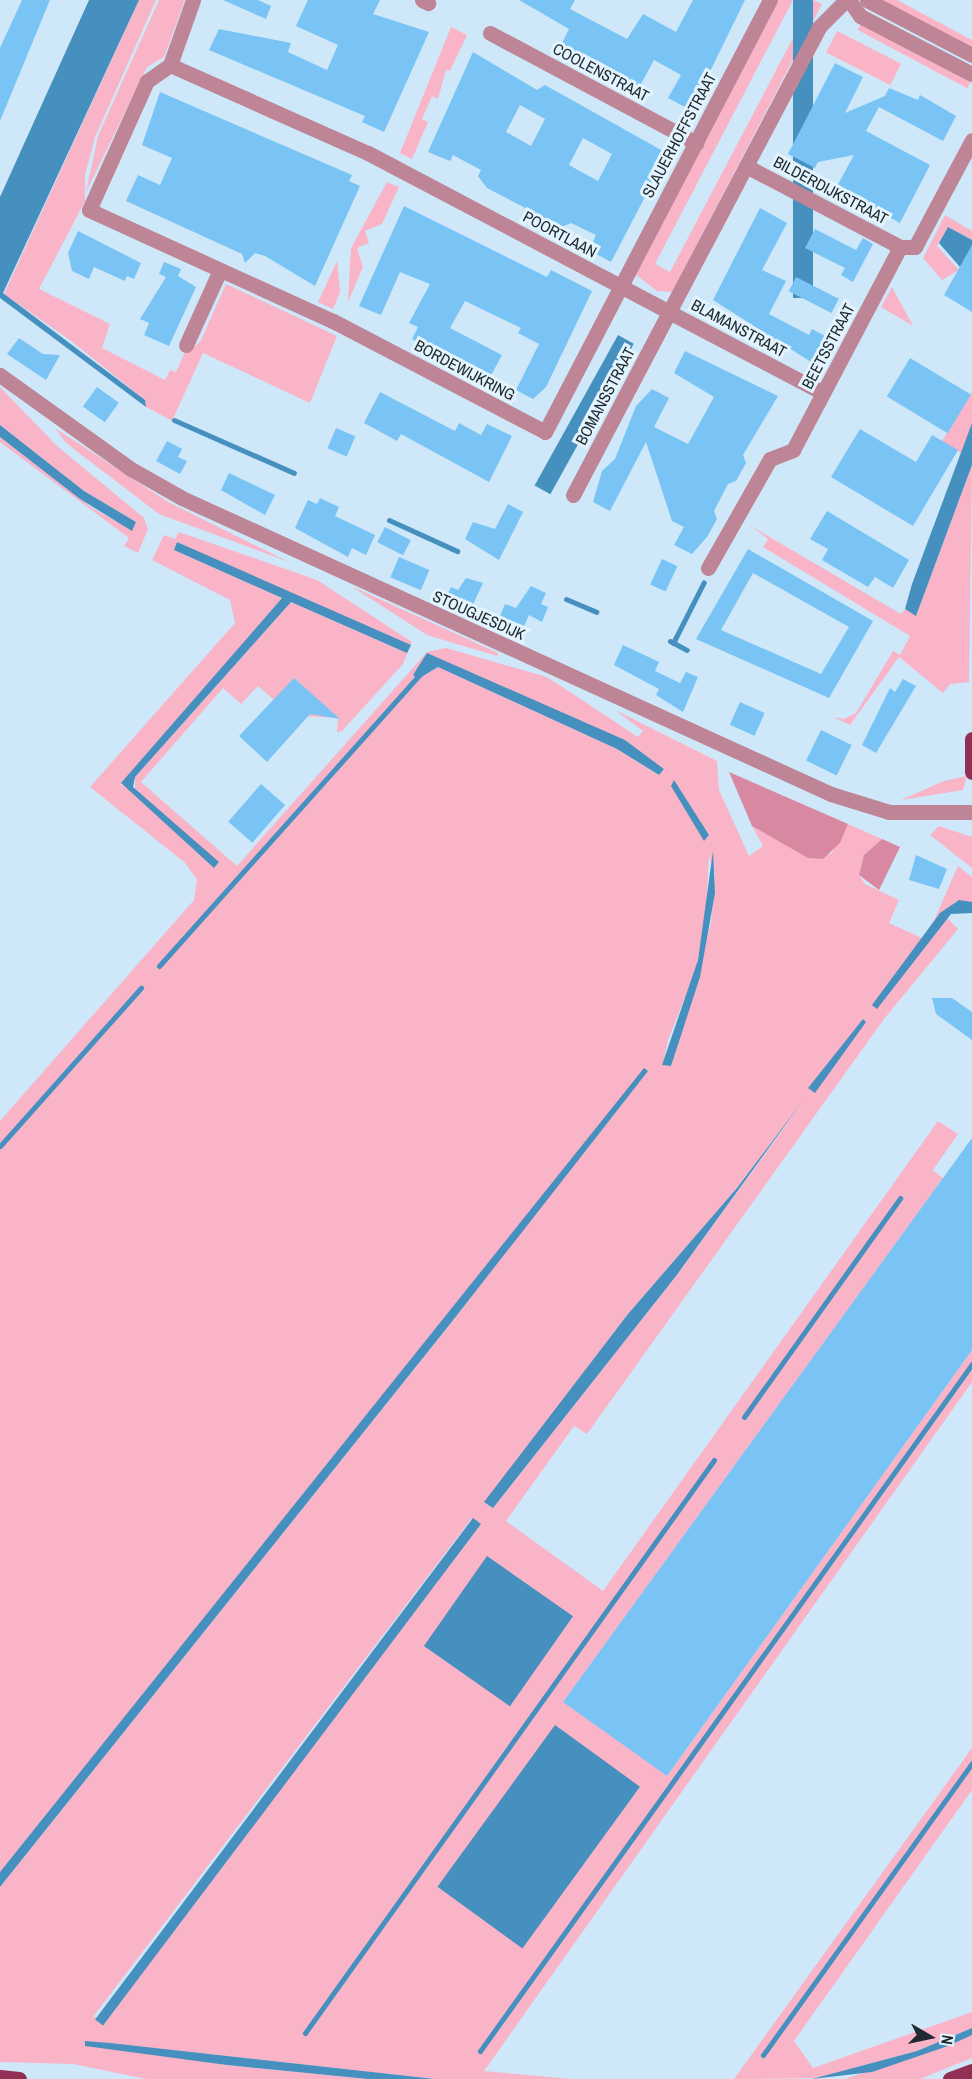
<!DOCTYPE html>
<style>
body{margin:0}
#map{position:relative;width:972px;height:2079px;overflow:hidden;background:#cee8fa;font-family:"Archivo Narrow",sans-serif}
div>[style]{position:absolute}
[style*='--x']{left:calc(var(--x)*1px);top:calc(var(--y)*1px);width:calc(var(--w)*1px);rotate:calc(var(--a)*1deg)}
.green>*{inset:0;background:#fab4c8;transform-origin:0 0}
.forest>*{inset:0;background:#d889a1}
.water>*{inset:0;background:#4590be;transform-origin:0 0}
.stream>*{height:5px;margin:-2.5px;padding:0 2.5px;transform-origin:2.5px;border-radius:2.5px;background:#4590be}
.building>*{inset:0;background:#79c4f4;transform-origin:0 0}
.minor>*{height:15px;margin:-7.5px;padding:0 7.5px;transform-origin:7.5px;border-radius:7.5px;background:#bd8595}
.major>*{height:15px;margin:-7.5px;padding:0 7.5px;transform-origin:7.5px;border-radius:7.5px;background:#922f55}
span{translate:-50% -50%;white-space:nowrap;text-align:center;line-height:1.15;-webkit-text-stroke:6px #e4f4ff;paint-order:stroke}
.street-label{font-size:16px;color:#202a30}
.north{position:absolute;left:900px;top:2007px;width:60px;height:60px;-webkit-text-stroke:4px #e4f4ff;paint-order:stroke;rotate:99deg;font-size:16px;font-weight:700;line-height:24px;text-align:center;color:#202a30}
.north::after{content:'';display:block;margin:auto;width:21px;height:27px;background:#202a30;clip-path:polygon(50% 0,100% 100%,50% 72%,0 100%)}
</style>
<div id="map">
<div class="green">
<i style="clip-path:polygon(139px 0,156px 0,95px 137px,85px 175px,85px 201px,39px 289px,110px 324px,102px 348px,165px 380px,170px 370px,176px 372px,189px 343px,196px 346px,201px 340px,226px 284px,337px 336px,310px 403px,203px 353px,172px 421px,146px 407px,145px 400px,71px 341px,4px 294px)"></i>
<i style="clip-path:polygon(159px 0,185px 0,164px 57px,147px 67px,86px 192px,98px 136px)"></i>
<i style="clip-path:polygon(775px 0,793px 0,655px 264px,670px 272px,813px 0,822px 4px,672px 292px,657px 291px,635px 274px)"></i>
<i style="clip-path:polygon(878px 0,897px 0,972px 40px,972px 50px)"></i>
<i style="left:862px;top:22px;width:124px;height:9px;rotate:28deg"></i>
<i style="clip-path:polygon(451px 27px,467px 35px,450px 71px,446px 70px,438px 99px,432px 96px,422px 119px,428px 122px,412px 159px,400px 153px)"></i>
<i style="left:837px;top:31px;width:72px;height:24px;rotate:27deg"></i>
<i style="clip-path:polygon(387px 182px,399px 187px,382px 224px,365px 231px,369px 243px,357px 248px,363px 267px,348px 302px,351px 248px)"></i>
<i style="clip-path:polygon(945px 215px,972px 231px,972px 240px,948px 227px,937px 246px,959px 270px,942px 280px,923px 258px)"></i>
<i style="clip-path:polygon(337px 261px,340px 292px,333px 309px,318px 302px)"></i>
<i style="clip-path:polygon(892px 287px,913px 326px,881px 307px)"></i>
<i style="clip-path:polygon(0 387px,57px 446px,144px 518px,148px 529px,138px 553px,124px 546px,129px 538px,0 442px,0 437px,92px 508px,132px 530px,136px 522px,84px 491px,0 425px)"></i>
<i style="clip-path:polygon(972px 392px,972px 423px,961px 453px,942px 441px)"></i>
<i style="clip-path:polygon(55px 428px,168px 502px,289px 562px,159px 514px,66px 443px)"></i>
<i style="clip-path:polygon(972px 465px,969px 682px,950px 684px,943px 693px,899px 657px,850px 725px,833px 717px,844px 719px,856px 713px,893px 651px,900px 655px,910px 636px,763px 547px,768px 539px,749px 525px,901px 614px,905px 609px,916px 615px)"></i>
<i style="clip-path:polygon(evenodd,179px 532px,317px 580px,412px 642px,403px 664px,342px 731px,337px 732px,338px 718px,305px 716px,318px 700px,294px 678px,274px 700px,258px 686px,241px 704px,223px 688px,141px 782px,237px 866px,427px 652px,446px 648px,547px 677px,638px 737px,643px 731px,615px 710px,717px 761px,719px 790px,749px 856px,763px 846px,752px 826px,786px 845px,831px 854px,848px 824px,882px 839px,864px 855px,859px 875px,865px 884px,899px 900px,889px 923px,922px 938px,873px 1005px,877px 1008px,947px 918px,958px 929px,884px 1019px,587px 1434px,574px 1426px,506px 1521px,603px 1591px,938px 1121px,958px 1134px,933px 1170px,943px 1178px,564px 1701px,667px 1776px,972px 1350px,972px 1382px,484px 2071px,572px 2079px,435px 2079px,85px 2041px,227px 2065px,368px 2079px,146px 2079px,73px 2064px,0 2062px,0 1887px,450px 1324px,645px 1068px,0 1872px,0 1121px,194px 900px,197px 879px,184px 862px,90px 787px,235px 623px,230px 600px,152px 560px,164px 535px,175px 539px,179px 532px,177px 542px,407px 653px,291px 602px,135px 777px,135px 789px,121px 785px,282px 598px,174px 550px,177px 542px,179px 532px,429px 656px,625px 740px,664px 769px,658px 775px,617px 749px,438px 667px,418px 679px,413px 675px,429px 656px,179px 532px,709px 856px,715px 874px,711px 923px,671px 1066px,663px 1064px,668px 1040px,694px 975px,705px 928px,709px 856px,179px 532px,803px 1102px,676px 1276px,493px 1508px,485px 1502px,628px 1314px,737px 1188px,803px 1102px,179px 532px,472px 1518px,481px 1524px,105px 2017px,93px 2017px,472px 1518px)"></i>
<i style="clip-path:polygon(351px 586px,498px 653px,497px 656px,427px 635px)"></i>
<i style="clip-path:polygon(967px 776px,963px 790px,901px 800px,944px 781px)"></i>
<i style="clip-path:polygon(939px 826px,972px 837px,972px 868px,930px 835px)"></i>
<i style="clip-path:polygon(958px 866px,972px 877px,972px 902px,956px 901px,932px 925px)"></i>
<i style="clip-path:polygon(972px 1748px,972px 1790px,794px 2041px,813px 2068px,972px 2012px,972px 2028px,917px 2051px,817px 2078px,734px 2079px)"></i>
<i style="clip-path:polygon(972px 2035px,972px 2058px,920px 2079px,845px 2079px)"></i>
</div>
<div class="forest">
<i style="clip-path:polygon(729px 772px,848px 824px,840px 843px,823px 859px,808px 858px,752px 826px)"></i>
<i style="clip-path:polygon(882px 839px,900px 847px,879px 890px,859px 875px,864px 855px)"></i>
</div>
<div class="water">
<i style="clip-path:polygon(89px 0,139px 0,3px 293px,145px 400px,146px 407px,0 298px,0 197px)"></i>
<i style="left:793px;top:0;width:20px;height:298px"></i>
<i style="clip-path:polygon(948px 227px,972px 240px,972px 260px,960px 267px,939px 243px)"></i>
<i style="left:618px;top:335px;width:18px;height:172px;rotate:29deg"></i>
<i style="clip-path:polygon(972px 423px,972px 465px,916px 616px,905px 609px,912px 584px)"></i>
<i style="clip-path:polygon(0 425px,84px 491px,136px 522px,132px 531px,80px 499px,0 437px)"></i>
<i style="clip-path:polygon(177px 542px,411px 645px,407px 653px,291px 602px,135px 777px,133px 787px,219px 862px,214px 868px,121px 783px,282px 598px,174px 550px)"></i>
<i style="clip-path:polygon(427px 653px,625px 740px,664px 769px,659px 775px,617px 749px,438px 667px,418px 679px,413px 675px)"></i>
<i style="clip-path:polygon(674px 780px,709px 835px,704px 841px,671px 786px)"></i>
<i style="clip-path:polygon(713px 851px,715px 893px,700px 977px,671px 1066px,662px 1065px,698px 960px)"></i>
<i style="clip-path:polygon(959px 900px,972px 902px,972px 913px,951px 914px,877px 1009px,872px 1005px,940px 913px)"></i>
<i style="clip-path:polygon(863px 1019px,866px 1022px,815px 1093px,808px 1088px)"></i>
<i style="clip-path:polygon(644px 1068px,648px 1071px,450px 1324px,0 1887px,0 1872px)"></i>
<i style="clip-path:polygon(802px 1102px,676px 1276px,493px 1508px,484px 1502px,628px 1314px,737px 1188px)"></i>
<i style="left:473px;top:1518px;width:10px;height:628px;rotate:37deg"></i>
<i style="left:487px;top:1556px;width:105px;height:110px;rotate:35deg"></i>
<i style="left:555px;top:1725px;width:105px;height:200px;rotate:36deg"></i>
<i style="clip-path:polygon(972px 2028px,972px 2035px,948px 2046px,872px 2072px,812px 2079px,917px 2051px)"></i>
<i style="clip-path:polygon(85px 2041px,110px 2043px,435px 2079px,368px 2079px,227px 2065px,85px 2046px)"></i>
</div>
<div class="stream">
<i style="--x:174;--y:420;--w:131;--a:23.8"></i>
<i style="--x:389;--y:520;--w:75;--a:24.5"></i>
<i style="--x:566;--y:599;--w:33;--a:23"></i>
<i style="--x:670;--y:641;--w:19;--a:28"></i>
<i style="--x:673;--y:643;--w:68;--a:-63.1"></i>
<i style="--x:159;--y:966;--w:392;--a:-48.2"></i>
<i style="--x:0;--y:1146;--w:212;--a:-48.3"></i>
<i style="--x:744;--y:1417;--w:269;--a:-54.5"></i>
<i style="--x:305;--y:2033;--w:704;--a:-54.48"></i>
<i style="--x:480;--y:2051;--w:845;--a:-54.39"></i>
<i style="--x:763;--y:2055;--w:359;--a:-54.4"></i>
</div>
<div class="building">
<i style="clip-path:polygon(22px 0,50px 0,0 121px,0 48px)"></i>
<i style="clip-path:polygon(223px 0,258px 0,271px 6px,266px 19px)"></i>
<i style="clip-path:polygon(308px 0,380px 0,373px 14px,429px 32px,384px 132px,362px 122px,365px 116px,209px 50px,219px 29px,291px 43px,288px 52px,327px 70px,338px 45px,296px 26px)"></i>
<i style="clip-path:polygon(519px 0,575px 0,570px 9px,627px 39px,643px 14px,676px 32px,693px 0,745px 0,698px 96px,685px 107px,668px 98px,681px 75px,654px 60px,640px 86px,635px 85px,561px 45px,569px 29px)"></i>
<i style="clip-path:polygon(evenodd,473px 52px,537px 90px,545px 85px,663px 151px,660px 168px,611px 262px,589px 250px,596px 235px,571px 223px,562px 227px,487px 188px,478px 176px,481px 170px,453px 155px,450px 161px,428px 152px,473px 52px,520px 105px,545px 119px,531px 146px,506px 132px,520px 105px,473px 52px,583px 138px,612px 154px,598px 181px,569px 165px,583px 138px)"></i>
<i style="clip-path:polygon(835px 63px,863px 77px,845px 113px,885px 96px,889px 88px,918px 100px,920px 95px,956px 116px,943px 141px,879px 107px,866px 131px,930px 165px,900px 223px,836px 188px,854px 155px,818px 162px,815px 168px,788px 154px)"></i>
<i style="clip-path:polygon(160px 92px,352px 175px,349px 181px,360px 186px,315px 286px,265px 256px,255px 253px,245px 263px,242px 254px,126px 201px,138px 175px,160px 185px,172px 158px,142px 145px)"></i>
<i style="clip-path:polygon(404px 206px,547px 277px,551px 270px,592px 291px,546px 387px,533px 399px,516px 390px,539px 344px,518px 333px,521px 328px,465px 301px,450px 328px,502px 355px,489px 379px,412px 339px,418px 327px,409px 323px,430px 284px,400px 272px,381px 315px,359px 306px)"></i>
<i style="clip-path:polygon(760px 208px,787px 223px,762px 270px,786px 281px,769px 314px,809px 335px,812px 329px,825px 336px,811px 362px,713px 300px)"></i>
<i style="clip-path:polygon(815px 229px,856px 250px,863px 238px,873px 244px,853px 282px,841px 275px,845px 268px,805px 248px)"></i>
<i style="clip-path:polygon(78px 231px,141px 263px,134px 279px,127px 276px,125px 281px,94px 267px,89px 279px,72px 271px,68px 253px)"></i>
<i style="clip-path:polygon(972px 245px,972px 312px,944px 295px)"></i>
<i style="clip-path:polygon(164px 262px,181px 269px,178px 276px,196px 287px,169px 346px,144px 335px,149px 323px,140px 319px,166px 277px,159px 274px)"></i>
<i style="left:796px;top:277px;width:48px;height:16px;rotate:27deg"></i>
<i style="clip-path:polygon(19px 338px,43px 354px,60px 355px,46px 380px,7px 354px)"></i>
<i style="clip-path:polygon(685px 351px,778px 396px,743px 455px,746px 463px,736px 481px,728px 484px,714px 511px,717px 519px,707px 537px,692px 554px,674px 545px,684px 527px,672px 521px,646px 442px,610px 511px,593px 502px,602px 471px,615px 459px,636px 406px,652px 389px,669px 398px,654px 427px,688px 444px,714px 397px,674px 373px)"></i>
<i style="left:910px;top:358px;width:71px;height:45px;rotate:31deg"></i>
<i style="left:97px;top:387px;width:27px;height:24px;rotate:36deg"></i>
<i style="clip-path:polygon(380px 392px,455px 431px,459px 423px,481px 435px,487px 424px,512px 436px,489px 482px,401px 434px,397px 441px,364px 423px)"></i>
<i style="left:336px;top:428px;width:21px;height:22px;rotate:23deg"></i>
<i style="clip-path:polygon(860px 429px,916px 462px,932px 435px,958px 450px,913px 526px,831px 477px)"></i>
<i style="clip-path:polygon(167px 441px,182px 449px,178px 457px,187px 461px,180px 474px,156px 461px)"></i>
<i style="clip-path:polygon(229px 473px,275px 495px,265px 515px,221px 490px)"></i>
<i style="clip-path:polygon(320px 498px,339px 507px,335px 516px,375px 535px,366px 555px,352px 548px,348px 557px,295px 528px,308px 500px,317px 504px)"></i>
<i style="clip-path:polygon(508px 504px,523px 512px,499px 560px,465px 539px,473px 522px,495px 529px)"></i>
<i style="clip-path:polygon(827px 511px,909px 560px,893px 588px,875px 577px,868px 587px,822px 560px,828px 549px,810px 539px)"></i>
<i style="left:385px;top:527px;width:29px;height:17px;rotate:27deg"></i>
<i style="clip-path:polygon(evenodd,748px 549px,873px 621px,829px 698px,696px 639px,748px 549px,753px 573px,849px 627px,821px 674px,721px 630px,753px 573px)"></i>
<i style="left:399px;top:557px;width:33px;height:22px;rotate:23deg"></i>
<i style="left:662px;top:559px;width:17px;height:28px;rotate:25deg"></i>
<i style="clip-path:polygon(466px 578px,483px 583px,469px 613px,444px 602px,451px 587px,458px 590px)"></i>
<i style="clip-path:polygon(531px 586px,546px 593px,541px 604px,548px 607px,542px 622px,529px 615px,521px 633px,494px 630px,505px 604px,516px 608px)"></i>
<i style="clip-path:polygon(623px 645px,659px 662px,655px 671px,680px 683px,686px 672px,698px 677px,683px 712px,656px 695px,659px 689px,614px 665px)"></i>
<i style="clip-path:polygon(294px 678px,340px 719px,310px 714px,267px 762px,239px 736px)"></i>
<i style="clip-path:polygon(903px 679px,916px 686px,876px 753px,862px 745px,890px 688px,895px 692px)"></i>
<i style="left:740px;top:702px;width:27px;height:25px;rotate:24deg"></i>
<i style="left:821px;top:730px;width:34px;height:34px;rotate:26deg"></i>
<i style="left:261px;top:784px;width:32px;height:50px;rotate:41deg"></i>
<i style="clip-path:polygon(916px 855px,947px 869px,939px 889px,909px 880px)"></i>
<i style="clip-path:polygon(932px 998px,952px 998px,972px 1012px,972px 1040px,936px 1014px)"></i>
<i style="clip-path:polygon(972px 1138px,972px 1350px,667px 1776px,563px 1702px)"></i>
</div>
<div class="minor">
<i style="--x:193;--y:0;--w:69;--a:109.5"></i>
<i style="--x:170;--y:65;--w:217;--a:24"></i>
<i style="--x:368;--y:153;--w:340;--a:27.8"></i>
<i style="--x:669;--y:312;--w:322;--a:-62.2"></i>
<i style="--x:819;--y:27;--w:38;--a:-45"></i>
<i style="--x:422;--y:0;--w:7;--a:27"></i>
<i style="--x:849;--y:0;--w:19;--a:55"></i>
<i style="--x:860;--y:16;--w:126;--a:27.4"></i>
<i style="--x:867;--y:0;--w:119;--a:27.6"></i>
<i style="--x:490;--y:33;--w:234;--a:28.1"></i>
<i style="--x:170;--y:65;--w:28;--a:145"></i>
<i style="--x:147;--y:81;--w:141;--a:114.2"></i>
<i style="--x:89;--y:210;--w:268;--a:24.5"></i>
<i style="--x:333;--y:321;--w:239;--a:27.6"></i>
<i style="--x:545;--y:432;--w:487;--a:-62.5"></i>
<i style="--x:746;--y:166;--w:174;--a:27.7"></i>
<i style="--x:186;--y:345;--w:82;--a:-65.6"></i>
<i style="--x:0;--y:375;--w:161;--a:35.7"></i>
<i style="--x:131;--y:469;--w:59;--a:29.6"></i>
<i style="--x:182;--y:498;--w:713;--a:24.52"></i>
<i style="--x:831;--y:794;--w:61;--a:17.2"></i>
<i style="--x:889;--y:812;--w:83;--a:0"></i>
<i style="--x:573;--y:495;--w:207;--a:-62.3"></i>
<i style="--x:669;--y:312;--w:174;--a:27.7"></i>
<i style="--x:708;--y:568;--w:125;--a:-60.4"></i>
<i style="--x:770;--y:459;--w:25;--a:-21"></i>
<i style="--x:793;--y:450;--w:229;--a:-62.2"></i>
<i style="--x:900;--y:247;--w:15;--a:0"></i>
<i style="--x:915;--y:247;--w:121;--a:-62"></i>
</div>
<div class="major">
<i style="--x:972;--y:739;--w:33;--a:90"></i>
<i style="--x:0;--y:2077;--w:19;--a:6"></i>
<i style="--x:950;--y:2079;--w:23;--a:-20"></i>
</div>
<div class="street-label">
<span style="left:601px;top:72px;rotate:28deg">COOLENSTRAAT</span>
<span style="left:679px;top:135px;rotate:-62deg">SLAUERHOFFSTRAAT</span>
<span style="left:831px;top:190px;rotate:28deg">BILDERDIJKSTRAAT</span>
<span style="left:560px;top:234px;rotate:28deg">POORTLAAN</span>
<span style="left:739px;top:328px;rotate:28deg">BLAMANSTRAAT</span>
<span style="left:828px;top:346px;rotate:-62deg">BEETSSTRAAT</span>
<span style="left:465px;top:370px;rotate:28deg">BORDEWIJKRING</span>
<span style="left:605px;top:396px;rotate:-62deg">BOMANSSTRAAT</span>
<span style="left:479px;top:615px;rotate:24deg">STOUGJESDIJK</span>
</div>
<div class="north">N</div>
</div>
